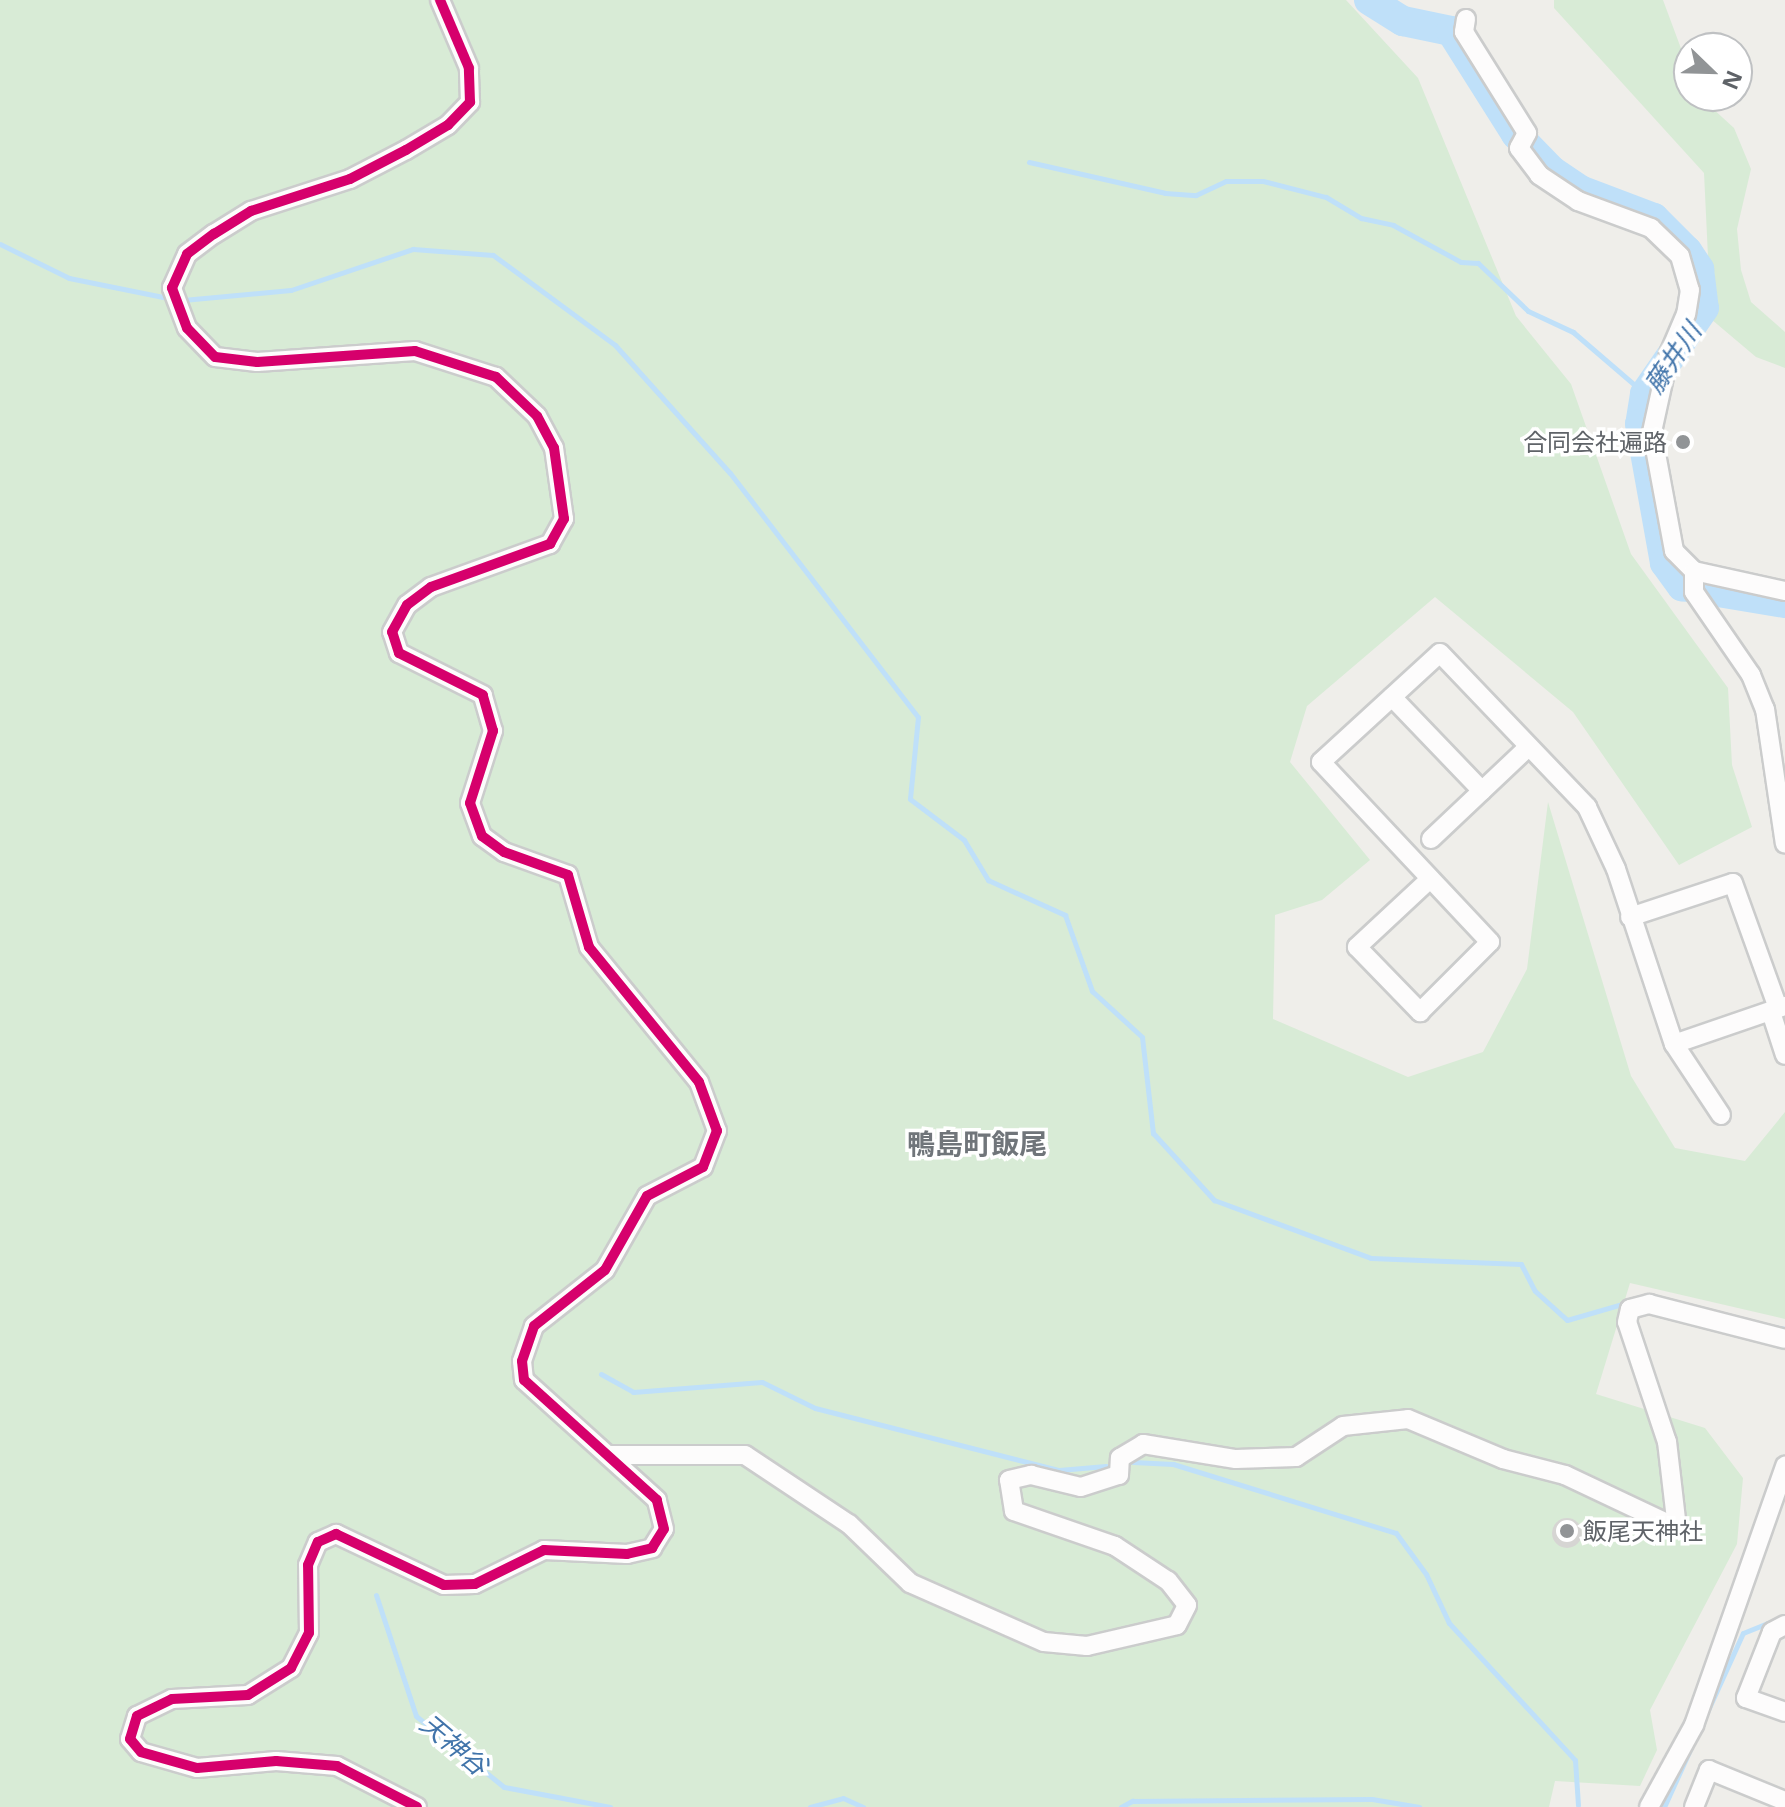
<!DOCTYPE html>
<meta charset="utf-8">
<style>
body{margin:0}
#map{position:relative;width:1785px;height:1807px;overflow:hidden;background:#efeeea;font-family:"Noto Sans","Noto Sans JP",sans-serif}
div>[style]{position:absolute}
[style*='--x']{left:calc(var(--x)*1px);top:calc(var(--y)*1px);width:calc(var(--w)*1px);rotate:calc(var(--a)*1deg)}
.green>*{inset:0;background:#d8ebd6}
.stream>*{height:5px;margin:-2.5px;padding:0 2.5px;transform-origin:2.5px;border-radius:2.5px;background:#bfe0f9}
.river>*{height:30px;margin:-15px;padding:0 15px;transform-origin:15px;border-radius:15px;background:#bfe0f9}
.building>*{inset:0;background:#d6d5d3}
.round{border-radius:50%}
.roads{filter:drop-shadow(2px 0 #cbcccc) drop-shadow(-2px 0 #cbcccc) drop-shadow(0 2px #cbcccc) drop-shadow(0 -2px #cbcccc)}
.minor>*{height:18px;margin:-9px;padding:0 9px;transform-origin:9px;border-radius:9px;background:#fdfcfc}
.cycleway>*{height:10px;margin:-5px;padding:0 5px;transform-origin:5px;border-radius:5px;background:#d6006c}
.dots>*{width:22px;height:22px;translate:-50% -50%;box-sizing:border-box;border:4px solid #fff;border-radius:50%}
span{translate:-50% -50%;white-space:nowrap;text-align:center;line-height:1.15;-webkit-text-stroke:7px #fff;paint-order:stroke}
.poi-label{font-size:24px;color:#5f6368}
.right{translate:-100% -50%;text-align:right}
.left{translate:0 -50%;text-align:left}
.water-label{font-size:26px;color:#4174aa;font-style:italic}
.quarter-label{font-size:28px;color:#70757a;font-weight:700}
.north{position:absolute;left:1673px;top:32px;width:80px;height:80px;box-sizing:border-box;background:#fff;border:2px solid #bfc1c3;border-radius:50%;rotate:113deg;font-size:22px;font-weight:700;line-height:32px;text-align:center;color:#5f6368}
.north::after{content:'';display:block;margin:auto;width:28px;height:36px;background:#919496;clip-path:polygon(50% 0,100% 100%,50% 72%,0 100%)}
</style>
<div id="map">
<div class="green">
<i style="clip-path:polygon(0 0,1346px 0,1418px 78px,1516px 316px,1571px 384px,1631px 554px,1728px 688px,1732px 765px,1752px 827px,1679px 865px,1573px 712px,1435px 597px,1307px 706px,1290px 762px,1370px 860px,1322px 900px,1275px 915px,1273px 1019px,1408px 1077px,1483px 1052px,1527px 969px,1548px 802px,1631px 1076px,1675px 1148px,1745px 1161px,1785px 1112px,1785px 1319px,1630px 1283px,1596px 1394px,1705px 1428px,1743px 1478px,1737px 1544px,1650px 1710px,1657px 1750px,1640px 1786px,1555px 1781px,1549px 1807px,0 1807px)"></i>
<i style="clip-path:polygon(1554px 0,1663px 0,1689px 70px,1689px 96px,1699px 96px,1734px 128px,1751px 169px,1737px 229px,1741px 270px,1751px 302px,1785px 332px,1785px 368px,1756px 357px,1711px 319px,1704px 173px,1554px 8px)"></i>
</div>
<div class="stream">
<i style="--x:1029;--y:162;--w:139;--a:12.8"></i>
<i style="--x:1165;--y:193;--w:31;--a:4"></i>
<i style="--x:1196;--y:195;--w:33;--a:-25"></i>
<i style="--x:1226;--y:181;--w:37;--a:0"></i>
<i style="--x:1263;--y:181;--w:65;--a:14.3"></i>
<i style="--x:1326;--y:197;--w:41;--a:31"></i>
<i style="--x:1361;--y:218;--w:33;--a:12"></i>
<i style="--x:1393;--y:225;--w:77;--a:28.6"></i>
<i style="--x:1461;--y:262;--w:17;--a:3"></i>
<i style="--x:1478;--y:263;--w:69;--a:43.8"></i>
<i style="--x:1528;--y:311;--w:50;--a:25"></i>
<i style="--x:1573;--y:332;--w:95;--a:40.7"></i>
<i style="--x:0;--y:244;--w:77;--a:26.2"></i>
<i style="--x:69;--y:278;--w:106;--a:11.4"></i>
<i style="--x:183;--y:300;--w:108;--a:-5.3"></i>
<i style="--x:291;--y:290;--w:129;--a:-18.6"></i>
<i style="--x:413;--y:249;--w:80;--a:4.3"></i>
<i style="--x:493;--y:255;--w:152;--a:36.4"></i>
<i style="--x:615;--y:345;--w:172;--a:48.1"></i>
<i style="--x:730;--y:473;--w:308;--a:52.4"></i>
<i style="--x:918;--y:717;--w:82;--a:95.6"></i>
<i style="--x:910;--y:799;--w:68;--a:37.2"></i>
<i style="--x:964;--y:840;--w:47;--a:59"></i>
<i style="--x:988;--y:880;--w:85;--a:24.4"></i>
<i style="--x:1065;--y:915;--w:81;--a:70.4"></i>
<i style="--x:1092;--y:991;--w:68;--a:42.6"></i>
<i style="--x:1142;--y:1037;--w:97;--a:83.5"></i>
<i style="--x:1153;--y:1133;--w:91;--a:47.7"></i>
<i style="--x:1214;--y:1200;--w:167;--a:20.3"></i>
<i style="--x:1371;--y:1258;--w:150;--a:2.3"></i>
<i style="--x:1521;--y:1264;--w:30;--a:63"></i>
<i style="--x:1535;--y:1291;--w:43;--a:42.2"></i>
<i style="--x:1567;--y:1320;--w:65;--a:-16.2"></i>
<i style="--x:1642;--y:1297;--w:24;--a:7"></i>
<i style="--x:1768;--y:1326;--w:17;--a:10"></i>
<i style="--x:601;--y:1374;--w:37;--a:29"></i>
<i style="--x:633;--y:1392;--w:129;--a:-4.4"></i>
<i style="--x:762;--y:1382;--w:59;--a:26.1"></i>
<i style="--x:815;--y:1408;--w:252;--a:14.3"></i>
<i style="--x:1059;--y:1470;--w:47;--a:-4.9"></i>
<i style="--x:1133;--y:1462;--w:40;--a:2.9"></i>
<i style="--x:1173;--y:1464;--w:233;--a:17.2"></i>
<i style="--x:1396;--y:1533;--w:51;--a:53.8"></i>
<i style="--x:1426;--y:1574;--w:54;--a:64.9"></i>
<i style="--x:1449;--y:1623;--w:186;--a:47.4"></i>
<i style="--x:1575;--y:1760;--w:45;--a:86.2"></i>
<i style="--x:376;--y:1595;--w:127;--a:71.7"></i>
<i style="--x:416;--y:1716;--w:113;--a:38.9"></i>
<i style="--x:504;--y:1787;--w:108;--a:10.7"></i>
<i style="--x:810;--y:1807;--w:34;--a:-15"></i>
<i style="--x:843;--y:1798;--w:22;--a:24"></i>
<i style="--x:1121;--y:1807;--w:13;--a:-29"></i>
<i style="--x:1132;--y:1801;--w:240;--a:-0.5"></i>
<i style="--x:1372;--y:1799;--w:48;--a:9.7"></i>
<i style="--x:1664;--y:1807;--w:191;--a:-65.6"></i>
<i style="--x:1743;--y:1633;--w:45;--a:-22"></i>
</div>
<div class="river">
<i style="--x:1369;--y:0;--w:40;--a:32"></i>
<i style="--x:1403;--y:21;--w:49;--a:11.8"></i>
<i style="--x:1451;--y:31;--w:122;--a:57.7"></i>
<i style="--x:1516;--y:134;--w:52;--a:45.8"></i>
<i style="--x:1552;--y:171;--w:34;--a:34"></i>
<i style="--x:1580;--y:190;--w:79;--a:20.7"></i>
<i style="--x:1654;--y:218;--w:47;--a:45"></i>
<i style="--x:1687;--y:251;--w:22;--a:56"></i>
<i style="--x:1699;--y:269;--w:39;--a:83"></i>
<i style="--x:1704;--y:308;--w:104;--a:124.5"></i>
<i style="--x:1645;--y:394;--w:30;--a:99"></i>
<i style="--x:1640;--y:424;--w:141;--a:79.8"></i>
<i style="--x:1665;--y:563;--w:29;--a:54"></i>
<i style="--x:1682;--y:586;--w:104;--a:9.4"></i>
</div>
<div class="building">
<i class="round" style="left:1552px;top:1518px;width:30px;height:30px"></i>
</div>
<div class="roads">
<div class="minor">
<i style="--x:1466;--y:19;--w:13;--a:99"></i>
<i style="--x:1464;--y:32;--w:119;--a:58"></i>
<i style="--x:1527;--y:133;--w:17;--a:118"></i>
<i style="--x:1519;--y:148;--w:34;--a:53"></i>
<i style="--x:1539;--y:175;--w:47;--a:33.7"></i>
<i style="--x:1578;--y:201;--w:78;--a:20.3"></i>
<i style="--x:1651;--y:228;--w:40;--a:44"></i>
<i style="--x:1680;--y:256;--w:35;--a:74"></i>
<i style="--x:1690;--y:290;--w:24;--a:99"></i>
<i style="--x:1686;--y:314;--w:43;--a:113"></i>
<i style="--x:1669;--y:354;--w:80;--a:102.3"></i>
<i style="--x:1652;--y:432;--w:121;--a:79.5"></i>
<i style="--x:1674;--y:551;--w:28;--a:45"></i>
<i style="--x:1694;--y:571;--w:93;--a:12.4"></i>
<i style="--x:1694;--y:571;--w:21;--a:90"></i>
<i style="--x:1694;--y:592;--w:101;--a:55.5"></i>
<i style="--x:1751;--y:675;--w:37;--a:68"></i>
<i style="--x:1765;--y:709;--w:136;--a:81.6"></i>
<i style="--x:1392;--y:697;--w:130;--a:46.2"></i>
<i style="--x:1431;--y:839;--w:127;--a:-43.4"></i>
<i style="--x:1430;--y:879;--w:100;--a:137"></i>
<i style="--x:1357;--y:947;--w:91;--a:45.9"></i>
<i style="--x:1420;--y:1012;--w:99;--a:-45"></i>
<i style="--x:1490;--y:942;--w:247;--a:-133.2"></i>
<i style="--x:1321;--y:762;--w:161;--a:-42.5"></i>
<i style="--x:1440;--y:653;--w:213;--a:46.3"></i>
<i style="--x:1587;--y:807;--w:68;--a:64.9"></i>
<i style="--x:1616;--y:869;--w:184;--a:71.7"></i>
<i style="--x:1674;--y:1044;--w:85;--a:56.5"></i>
<i style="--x:1630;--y:917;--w:108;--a:-18.3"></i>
<i style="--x:1733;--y:883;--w:133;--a:70.2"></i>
<i style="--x:1771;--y:1012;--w:45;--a:72"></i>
<i style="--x:1674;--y:1044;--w:117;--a:-18.9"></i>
<i style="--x:610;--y:1455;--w:135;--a:0"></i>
<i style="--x:745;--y:1455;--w:125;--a:33.6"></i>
<i style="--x:849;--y:1524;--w:85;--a:44"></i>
<i style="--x:910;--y:1583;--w:146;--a:23.8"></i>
<i style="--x:1044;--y:1642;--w:43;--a:5.3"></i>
<i style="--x:1087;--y:1646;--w:92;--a:-13.1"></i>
<i style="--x:1177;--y:1625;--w:22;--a:-63"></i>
<i style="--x:1187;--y:1605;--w:31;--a:-128"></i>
<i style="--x:1168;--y:1581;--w:64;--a:-146.6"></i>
<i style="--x:1115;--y:1546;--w:107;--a:-160.9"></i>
<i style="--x:1014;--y:1511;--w:31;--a:-99"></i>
<i style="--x:1009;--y:1480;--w:23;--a:-13"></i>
<i style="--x:1031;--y:1475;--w:51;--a:13.5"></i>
<i style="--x:1081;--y:1487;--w:40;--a:-18"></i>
<i style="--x:1119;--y:1475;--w:17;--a:-87"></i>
<i style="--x:1120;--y:1458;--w:27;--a:-31"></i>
<i style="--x:1143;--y:1444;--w:94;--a:9.2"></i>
<i style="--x:1236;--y:1459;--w:60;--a:-1.9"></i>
<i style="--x:1296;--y:1457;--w:56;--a:-33.4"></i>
<i style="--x:1343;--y:1426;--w:65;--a:-6.1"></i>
<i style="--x:1408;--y:1419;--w:103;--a:22.8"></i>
<i style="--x:1503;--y:1459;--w:64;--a:14.5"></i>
<i style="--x:1565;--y:1475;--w:124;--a:25.3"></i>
<i style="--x:1677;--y:1528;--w:87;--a:-96.6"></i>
<i style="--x:1667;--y:1442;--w:126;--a:-108.4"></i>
<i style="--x:1627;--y:1322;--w:13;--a:-77"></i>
<i style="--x:1630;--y:1309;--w:20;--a:-15"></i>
<i style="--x:1649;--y:1304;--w:140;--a:14.4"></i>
<i style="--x:1785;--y:1625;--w:15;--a:152"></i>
<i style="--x:1772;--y:1632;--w:71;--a:111.5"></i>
<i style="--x:1746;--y:1698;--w:41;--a:19.7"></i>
<i style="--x:417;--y:1807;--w:90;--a:-152.9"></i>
<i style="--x:337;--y:1766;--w:61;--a:-175.3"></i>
<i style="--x:276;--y:1761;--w:79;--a:174.9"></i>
<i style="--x:197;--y:1768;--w:58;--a:-164.1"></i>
<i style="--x:141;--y:1752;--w:17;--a:-130"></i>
<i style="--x:130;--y:1739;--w:24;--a:-73"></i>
<i style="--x:137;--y:1716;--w:39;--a:-26"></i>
<i style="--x:172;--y:1699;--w:76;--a:-3"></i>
<i style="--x:248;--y:1695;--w:51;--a:-32.1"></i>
<i style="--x:291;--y:1668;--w:39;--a:-63"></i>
<i style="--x:309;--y:1633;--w:68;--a:-90.8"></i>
<i style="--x:308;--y:1565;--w:25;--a:-67"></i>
<i style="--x:318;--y:1542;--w:20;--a:-24"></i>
<i style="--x:336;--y:1534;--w:119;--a:25.3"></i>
<i style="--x:444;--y:1585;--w:31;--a:-2"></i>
<i style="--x:475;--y:1584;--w:77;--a:-26.2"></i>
<i style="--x:544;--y:1550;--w:83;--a:2.8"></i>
<i style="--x:627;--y:1554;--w:26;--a:-13"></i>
<i style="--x:652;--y:1548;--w:22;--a:-58"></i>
<i style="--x:664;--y:1529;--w:30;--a:-104"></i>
<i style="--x:657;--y:1500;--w:179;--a:-137.9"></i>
<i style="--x:524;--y:1380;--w:19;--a:-96"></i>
<i style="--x:522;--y:1361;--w:37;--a:-71"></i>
<i style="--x:534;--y:1326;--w:90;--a:-38.3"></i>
<i style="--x:605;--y:1270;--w:85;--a:-60.4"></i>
<i style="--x:647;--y:1196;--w:63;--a:-27.4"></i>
<i style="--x:703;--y:1167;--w:39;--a:-69"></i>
<i style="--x:717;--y:1131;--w:52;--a:-110.2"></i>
<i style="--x:699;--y:1082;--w:174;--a:-129.2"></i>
<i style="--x:589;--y:947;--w:75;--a:-106.3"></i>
<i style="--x:568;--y:875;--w:68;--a:-160.2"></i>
<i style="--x:504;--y:852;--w:27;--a:-144"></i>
<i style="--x:482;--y:836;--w:35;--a:-110"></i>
<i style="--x:470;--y:803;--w:76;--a:-72.3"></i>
<i style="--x:493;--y:731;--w:37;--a:-106"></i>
<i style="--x:483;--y:695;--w:94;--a:-153.4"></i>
<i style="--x:399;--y:653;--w:22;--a:-108"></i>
<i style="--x:392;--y:632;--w:31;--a:-61"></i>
<i style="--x:407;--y:605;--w:30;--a:-37"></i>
<i style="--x:431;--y:587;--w:127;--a:-19.9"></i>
<i style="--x:550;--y:544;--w:29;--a:-61"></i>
<i style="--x:564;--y:519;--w:72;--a:-98"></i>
<i style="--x:554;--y:448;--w:36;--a:-118"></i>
<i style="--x:537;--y:416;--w:57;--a:-136.4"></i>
<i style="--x:496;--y:377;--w:85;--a:-162.2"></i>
<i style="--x:415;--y:351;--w:158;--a:176"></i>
<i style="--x:257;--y:362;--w:42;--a:-173.2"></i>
<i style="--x:215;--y:357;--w:40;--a:-134"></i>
<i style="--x:187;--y:328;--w:43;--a:-110.6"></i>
<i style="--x:172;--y:288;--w:37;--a:-66"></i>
<i style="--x:187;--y:254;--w:34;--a:-37"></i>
<i style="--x:214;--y:234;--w:44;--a:-31.9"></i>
<i style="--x:251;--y:211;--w:104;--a:-17.9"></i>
<i style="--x:350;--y:179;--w:63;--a:-27.4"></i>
<i style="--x:406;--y:150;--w:49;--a:-30.8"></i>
<i style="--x:448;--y:125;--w:32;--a:-46"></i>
<i style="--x:470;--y:102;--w:34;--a:-92"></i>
<i style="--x:469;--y:68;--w:74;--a:-113.1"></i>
<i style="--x:1649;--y:1807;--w:94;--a:-61.2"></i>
<i style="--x:1694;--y:1725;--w:275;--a:-70.6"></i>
<i style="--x:1694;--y:1807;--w:40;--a:-68"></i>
<i style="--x:1709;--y:1770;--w:82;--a:22.2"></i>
</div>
</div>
<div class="cycleway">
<i style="--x:417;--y:1807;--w:90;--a:-152.9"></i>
<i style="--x:337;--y:1766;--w:61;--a:-175.3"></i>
<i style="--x:276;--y:1761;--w:79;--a:174.9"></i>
<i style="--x:197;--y:1768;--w:58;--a:-164.1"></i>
<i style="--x:141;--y:1752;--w:17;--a:-130"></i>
<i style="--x:130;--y:1739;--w:24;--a:-73"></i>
<i style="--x:137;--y:1716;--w:39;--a:-26"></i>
<i style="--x:172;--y:1699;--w:76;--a:-3"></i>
<i style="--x:248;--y:1695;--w:51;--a:-32.1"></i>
<i style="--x:291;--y:1668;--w:39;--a:-63"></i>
<i style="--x:309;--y:1633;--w:68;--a:-90.8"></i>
<i style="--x:308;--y:1565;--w:25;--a:-67"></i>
<i style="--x:318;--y:1542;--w:20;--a:-24"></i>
<i style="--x:336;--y:1534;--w:119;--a:25.3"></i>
<i style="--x:444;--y:1585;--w:31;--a:-2"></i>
<i style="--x:475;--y:1584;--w:77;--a:-26.2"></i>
<i style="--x:544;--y:1550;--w:83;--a:2.8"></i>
<i style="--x:627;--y:1554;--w:26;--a:-13"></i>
<i style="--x:652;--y:1548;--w:22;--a:-58"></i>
<i style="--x:664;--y:1529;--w:30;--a:-104"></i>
<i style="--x:657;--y:1500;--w:179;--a:-137.9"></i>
<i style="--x:524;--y:1380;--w:19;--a:-96"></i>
<i style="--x:522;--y:1361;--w:37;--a:-71"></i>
<i style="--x:534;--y:1326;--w:90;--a:-38.3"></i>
<i style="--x:605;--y:1270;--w:85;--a:-60.4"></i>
<i style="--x:647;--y:1196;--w:63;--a:-27.4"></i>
<i style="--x:703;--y:1167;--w:39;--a:-69"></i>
<i style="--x:717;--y:1131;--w:52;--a:-110.2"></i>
<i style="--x:699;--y:1082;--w:174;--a:-129.2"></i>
<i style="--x:589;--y:947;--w:75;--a:-106.3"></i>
<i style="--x:568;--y:875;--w:68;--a:-160.2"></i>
<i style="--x:504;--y:852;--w:27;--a:-144"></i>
<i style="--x:482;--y:836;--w:35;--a:-110"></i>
<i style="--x:470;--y:803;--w:76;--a:-72.3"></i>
<i style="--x:493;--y:731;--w:37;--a:-106"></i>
<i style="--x:483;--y:695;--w:94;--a:-153.4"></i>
<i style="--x:399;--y:653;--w:22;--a:-108"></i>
<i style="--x:392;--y:632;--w:31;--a:-61"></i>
<i style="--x:407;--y:605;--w:30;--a:-37"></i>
<i style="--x:431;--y:587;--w:127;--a:-19.9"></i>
<i style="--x:550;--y:544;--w:29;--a:-61"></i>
<i style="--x:564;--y:519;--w:72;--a:-98"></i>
<i style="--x:554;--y:448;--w:36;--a:-118"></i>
<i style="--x:537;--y:416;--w:57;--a:-136.4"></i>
<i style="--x:496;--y:377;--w:85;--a:-162.2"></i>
<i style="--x:415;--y:351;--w:158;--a:176"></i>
<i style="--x:257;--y:362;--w:42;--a:-173.2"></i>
<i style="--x:215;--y:357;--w:40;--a:-134"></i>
<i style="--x:187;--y:328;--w:43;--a:-110.6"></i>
<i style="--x:172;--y:288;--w:37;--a:-66"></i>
<i style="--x:187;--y:254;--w:34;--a:-37"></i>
<i style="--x:214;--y:234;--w:44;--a:-31.9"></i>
<i style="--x:251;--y:211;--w:104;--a:-17.9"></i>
<i style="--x:350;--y:179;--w:63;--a:-27.4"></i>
<i style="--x:406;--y:150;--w:49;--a:-30.8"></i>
<i style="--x:448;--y:125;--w:32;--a:-46"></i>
<i style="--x:470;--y:102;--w:34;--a:-92"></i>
<i style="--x:469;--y:68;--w:74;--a:-113.1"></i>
</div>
<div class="dots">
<i style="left:1683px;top:442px;background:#919496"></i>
<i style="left:1567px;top:1531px;background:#919496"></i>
</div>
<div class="poi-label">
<span class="right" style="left:1667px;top:442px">合同会社遍路</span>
<span class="left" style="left:1583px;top:1531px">飯尾天神社</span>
</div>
<div class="water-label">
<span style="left:1673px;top:358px;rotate:-56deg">藤井川</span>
<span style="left:454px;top:1745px;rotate:40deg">天神谷</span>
</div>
<div class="quarter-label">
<span style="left:977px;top:1143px">鴨島町飯尾</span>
</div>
<div class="north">N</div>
</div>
